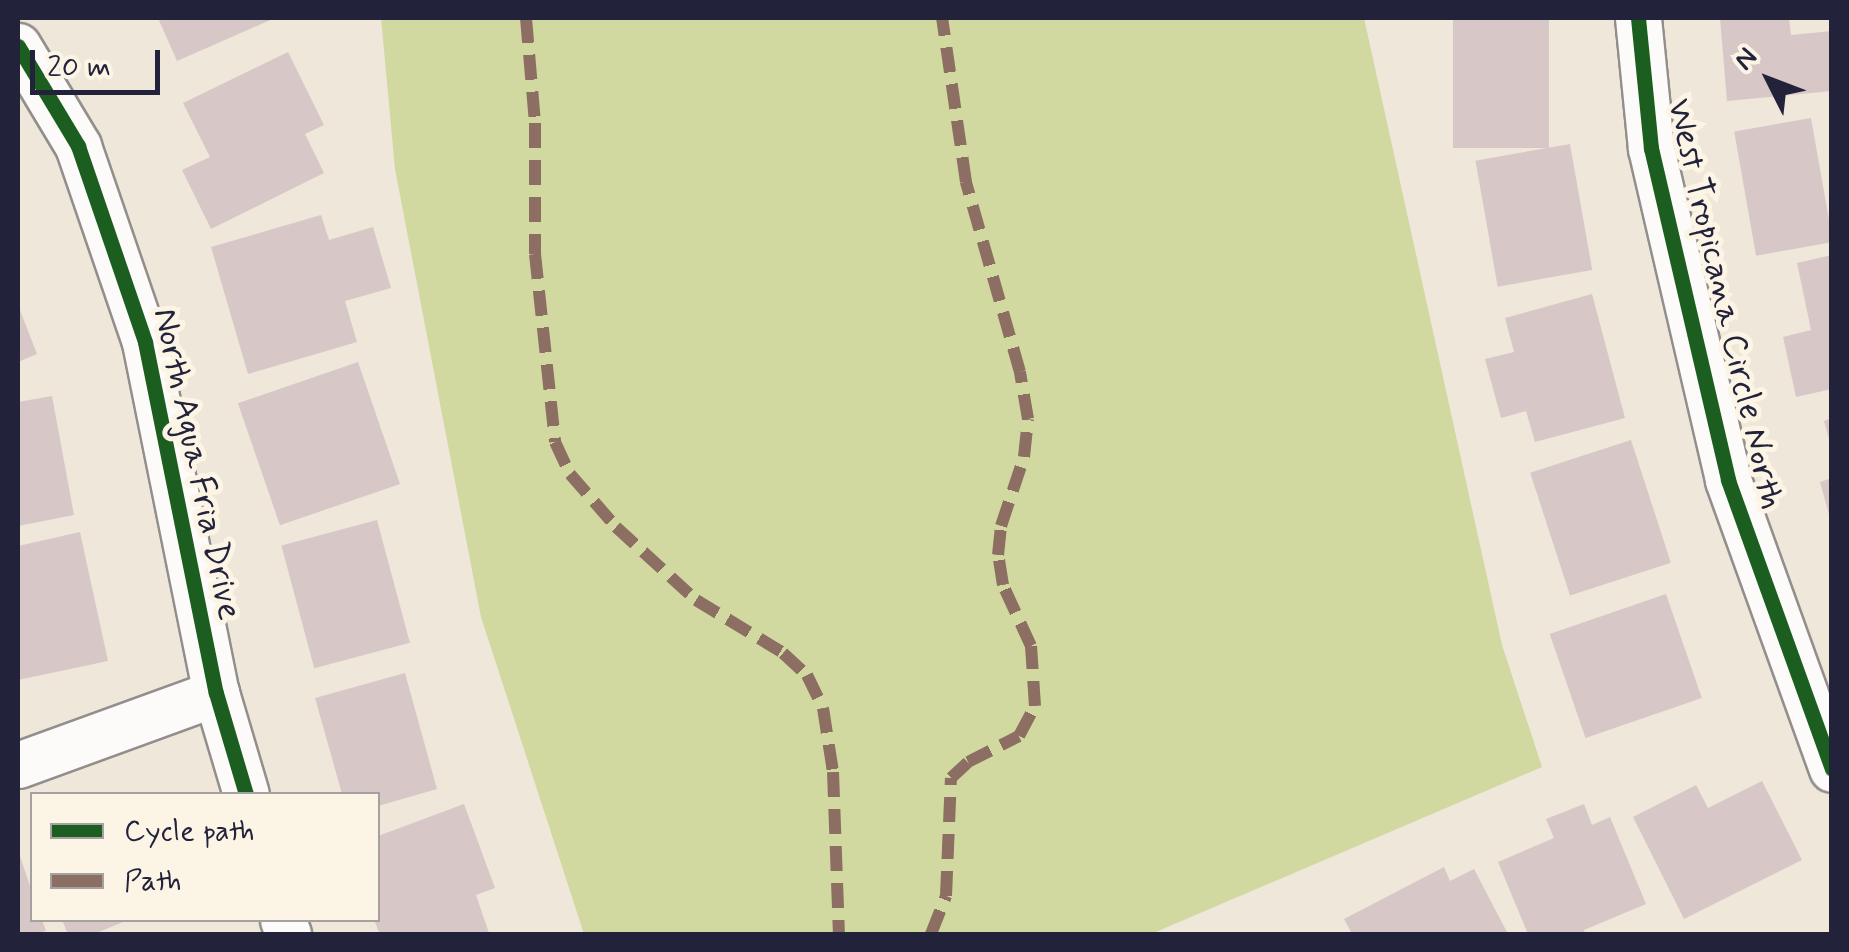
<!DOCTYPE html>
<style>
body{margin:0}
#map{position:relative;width:1849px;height:952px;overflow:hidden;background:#eee7da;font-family:Mynerve,sans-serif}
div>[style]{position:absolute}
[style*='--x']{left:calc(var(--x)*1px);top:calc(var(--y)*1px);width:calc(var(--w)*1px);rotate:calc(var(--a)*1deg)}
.green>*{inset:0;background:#d1d8a0}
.building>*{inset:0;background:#d7c8c7;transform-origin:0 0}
.roads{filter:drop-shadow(2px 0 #928e8c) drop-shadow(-2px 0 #928e8c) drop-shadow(0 2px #928e8c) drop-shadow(0 -2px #928e8c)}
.minor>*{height:45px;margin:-22.5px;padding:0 22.5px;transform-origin:22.5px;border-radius:22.5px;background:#fcfbf9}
.quiet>*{height:12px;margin-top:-6px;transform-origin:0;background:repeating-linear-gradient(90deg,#8d6e63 0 25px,transparent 0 37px)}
.cycleway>*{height:15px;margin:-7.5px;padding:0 7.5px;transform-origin:7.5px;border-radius:7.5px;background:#1b5e20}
span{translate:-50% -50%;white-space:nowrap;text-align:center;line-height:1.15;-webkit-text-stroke:10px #fcf5e5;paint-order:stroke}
.street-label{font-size:35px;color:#22223b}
.frame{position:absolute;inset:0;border:20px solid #22223b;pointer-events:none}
.legend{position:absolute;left:30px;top:792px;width:350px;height:130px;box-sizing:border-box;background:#fcf5e5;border:2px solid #a5a1a1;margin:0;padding:12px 18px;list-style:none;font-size:30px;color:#22223b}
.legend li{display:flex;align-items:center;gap:20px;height:50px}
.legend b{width:50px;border:2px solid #a5a1a1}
.north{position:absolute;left:1719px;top:30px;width:100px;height:100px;-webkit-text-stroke:8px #fcf5e5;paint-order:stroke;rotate:312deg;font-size:28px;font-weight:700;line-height:40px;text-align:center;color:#22223b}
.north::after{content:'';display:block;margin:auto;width:35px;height:45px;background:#22223b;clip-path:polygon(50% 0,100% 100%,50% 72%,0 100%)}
.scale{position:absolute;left:30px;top:50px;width:130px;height:45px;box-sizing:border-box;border:5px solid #22223b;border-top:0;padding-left:12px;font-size:30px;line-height:35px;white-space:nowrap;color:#22223b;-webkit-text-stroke:8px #fcf5e5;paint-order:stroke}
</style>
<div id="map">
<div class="green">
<i style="clip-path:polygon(381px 18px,1364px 18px,1502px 645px,1542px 767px,1151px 934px,584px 934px,481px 617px,395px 169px)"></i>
</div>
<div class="building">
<i style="clip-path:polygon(158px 18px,275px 18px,177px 61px)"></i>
<i style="left:1453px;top:18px;width:96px;height:130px"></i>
<i style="clip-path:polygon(1720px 18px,1789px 18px,1791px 35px,1832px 31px,1832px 91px,1727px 101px)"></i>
<i style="clip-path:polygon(288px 52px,324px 125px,305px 134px,324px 173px,211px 229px,182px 170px,210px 157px,183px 103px)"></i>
<i style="left:1811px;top:118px;width:126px;height:78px;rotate:80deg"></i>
<i style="left:1570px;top:144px;width:128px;height:96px;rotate:80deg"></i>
<i style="clip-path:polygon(321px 215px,329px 240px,373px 227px,391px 288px,345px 301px,357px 342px,248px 374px,211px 247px)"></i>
<i style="clip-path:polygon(1832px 255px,1832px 389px,1796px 397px,1783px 337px,1811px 330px,1797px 263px)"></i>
<i style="clip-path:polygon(1592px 294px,1625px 418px,1535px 442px,1526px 411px,1501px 418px,1485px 359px,1514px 352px,1505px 318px)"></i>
<i style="clip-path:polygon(18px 305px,37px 354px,18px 362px)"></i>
<i style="left:358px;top:362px;width:129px;height:127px;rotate:71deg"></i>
<i style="clip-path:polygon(52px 396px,74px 515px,18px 526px,18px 402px)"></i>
<i style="clip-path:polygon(1832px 418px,1832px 442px,1830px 442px,1824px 421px)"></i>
<i style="left:1631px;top:440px;width:129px;height:106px;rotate:72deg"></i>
<i style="clip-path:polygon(1832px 478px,1832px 518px,1830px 518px,1820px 482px)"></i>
<i style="left:377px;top:520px;width:127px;height:99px;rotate:75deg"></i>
<i style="clip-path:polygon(80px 532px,108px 661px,18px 680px,18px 546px)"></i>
<i style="left:1666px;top:594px;width:110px;height:123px;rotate:71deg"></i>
<i style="clip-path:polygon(405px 673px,437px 789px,378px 806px,378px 794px,342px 794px,315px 698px)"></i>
<i style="clip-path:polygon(1762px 781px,1802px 860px,1684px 919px,1633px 817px,1696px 785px,1708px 808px)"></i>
<i style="clip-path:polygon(464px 804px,495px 888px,476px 895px,489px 933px,380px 934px,374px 920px,378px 836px)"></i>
<i style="clip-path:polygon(1584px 804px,1592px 825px,1610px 817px,1646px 904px,1584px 930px,1585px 934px,1528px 934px,1498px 862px,1554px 838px,1546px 819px)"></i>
<i style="clip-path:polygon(18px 850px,32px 892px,32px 920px,42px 920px,46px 931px,34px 934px,18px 934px)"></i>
<i style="clip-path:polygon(1444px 867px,1450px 881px,1474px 869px,1508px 934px,1352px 934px,1344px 919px)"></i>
<i style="clip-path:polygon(62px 920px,128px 920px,94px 934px,68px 934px)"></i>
</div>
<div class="roads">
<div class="minor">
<i style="--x:1638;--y:18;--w:131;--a:84.3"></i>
<i style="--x:1651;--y:148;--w:341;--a:76.9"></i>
<i style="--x:1728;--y:480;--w:307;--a:70.2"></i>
<i style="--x:18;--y:46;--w:117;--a:59"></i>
<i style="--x:78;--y:146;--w:207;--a:71.1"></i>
<i style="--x:145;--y:342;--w:358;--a:78.6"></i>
<i style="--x:216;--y:693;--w:105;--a:73.5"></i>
<i style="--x:18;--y:765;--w:211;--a:-20"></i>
<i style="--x:283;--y:920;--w:15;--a:70"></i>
</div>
</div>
<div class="quiet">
<i style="--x:526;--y:18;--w:105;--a:85.1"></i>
<i style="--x:535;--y:123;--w:131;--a:90"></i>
<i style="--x:535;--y:254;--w:189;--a:83.9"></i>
<i style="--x:555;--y:442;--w:35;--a:65"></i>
<i style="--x:570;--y:474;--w:70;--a:49"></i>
<i style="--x:616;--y:527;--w:108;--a:42.4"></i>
<i style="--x:696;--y:600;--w:102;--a:31.3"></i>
<i style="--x:783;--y:653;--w:33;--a:43"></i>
<i style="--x:807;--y:675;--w:37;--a:64"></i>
<i style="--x:823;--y:708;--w:65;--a:81.1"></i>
<i style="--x:833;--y:772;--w:162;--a:87.9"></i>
<i style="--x:931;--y:934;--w:41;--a:-68.5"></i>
<i style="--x:946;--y:896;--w:118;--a:-87.6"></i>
<i style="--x:951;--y:778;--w:23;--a:-43"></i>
<i style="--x:968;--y:762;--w:57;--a:-27"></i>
<i style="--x:1019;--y:736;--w:34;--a:-62"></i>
<i style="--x:1035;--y:706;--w:60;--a:-93.8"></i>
<i style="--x:1031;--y:646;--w:67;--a:-114.7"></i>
<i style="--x:1003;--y:585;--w:30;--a:-99"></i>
<i style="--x:998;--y:555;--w:29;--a:-84"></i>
<i style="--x:1001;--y:526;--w:73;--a:-71.6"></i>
<i style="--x:1024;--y:457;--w:38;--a:-84"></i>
<i style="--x:1028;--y:419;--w:48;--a:-99.7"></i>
<i style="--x:1020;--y:372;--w:198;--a:-105.9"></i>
<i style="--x:966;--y:182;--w:166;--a:-98.3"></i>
</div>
<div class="cycleway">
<i style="--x:1638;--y:18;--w:131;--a:84.3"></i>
<i style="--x:1651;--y:148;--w:341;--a:76.9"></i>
<i style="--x:1728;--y:480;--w:307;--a:70.2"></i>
<i style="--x:18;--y:46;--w:117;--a:59"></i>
<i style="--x:78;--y:146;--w:207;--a:71.1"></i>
<i style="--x:145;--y:342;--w:358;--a:78.6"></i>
<i style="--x:216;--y:693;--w:105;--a:73.5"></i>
</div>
<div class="street-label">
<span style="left:1725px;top:304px;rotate:77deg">West Tropicana Circle North</span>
<span style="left:197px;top:464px;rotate:78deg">North Agua Fria Drive</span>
</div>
<div class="frame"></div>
<ul class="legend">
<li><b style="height:12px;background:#1b5e20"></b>Cycle path</li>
<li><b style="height:12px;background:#8d6e63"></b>Path</li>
</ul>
<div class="north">N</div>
<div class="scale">20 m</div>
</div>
